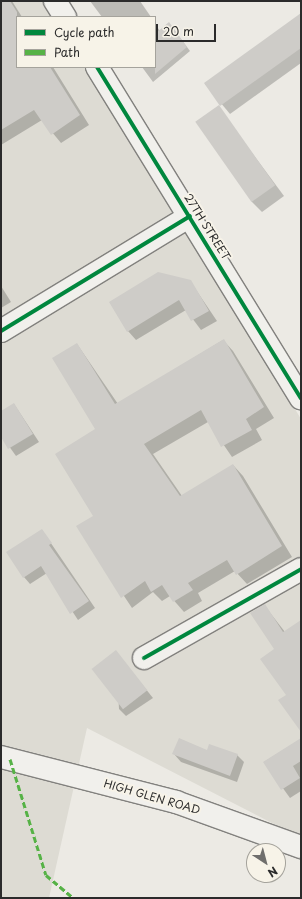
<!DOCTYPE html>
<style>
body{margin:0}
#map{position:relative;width:302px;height:899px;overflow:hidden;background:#eceae4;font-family:"Playpen Sans",sans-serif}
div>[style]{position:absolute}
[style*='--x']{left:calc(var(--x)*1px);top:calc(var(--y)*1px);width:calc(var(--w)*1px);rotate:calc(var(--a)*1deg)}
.built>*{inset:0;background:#dddbd3}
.shadow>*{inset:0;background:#0003}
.building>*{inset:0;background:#ceccc8;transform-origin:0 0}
.roads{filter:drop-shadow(1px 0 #82817e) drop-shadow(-1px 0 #82817e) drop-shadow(0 1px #82817e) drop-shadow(0 -1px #82817e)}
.street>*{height:22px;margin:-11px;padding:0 11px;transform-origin:11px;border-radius:11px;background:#f1f0ec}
.primary>*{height:22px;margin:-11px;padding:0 11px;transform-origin:11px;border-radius:11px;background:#f1f0ec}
.quiet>*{height:3px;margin-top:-1.5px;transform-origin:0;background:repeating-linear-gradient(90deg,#56b246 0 6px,transparent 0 9px)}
.cycleway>*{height:4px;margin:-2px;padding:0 2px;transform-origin:2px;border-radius:2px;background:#00873e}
span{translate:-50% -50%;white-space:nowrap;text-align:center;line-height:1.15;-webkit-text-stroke:4px #f7f3e8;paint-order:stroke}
.street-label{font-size:11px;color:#2b2b2b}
.frame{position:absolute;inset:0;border:2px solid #2b2b2b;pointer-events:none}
.legend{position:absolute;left:16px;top:16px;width:140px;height:52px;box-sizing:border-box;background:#f7f3e8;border:1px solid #a5a39c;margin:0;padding:5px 7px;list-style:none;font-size:12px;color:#2b2b2b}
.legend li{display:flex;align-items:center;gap:8px;height:20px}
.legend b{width:20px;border:1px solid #a5a39c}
.north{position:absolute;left:246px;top:843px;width:40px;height:40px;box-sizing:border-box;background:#f7f3e8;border:1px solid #a5a39c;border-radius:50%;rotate:144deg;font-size:11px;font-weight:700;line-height:16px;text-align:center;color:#2b2b2b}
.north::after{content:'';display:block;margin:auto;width:14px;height:18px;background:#6f6e6c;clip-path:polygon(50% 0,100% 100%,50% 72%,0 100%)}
.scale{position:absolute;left:156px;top:24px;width:60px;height:18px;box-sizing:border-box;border:2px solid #2b2b2b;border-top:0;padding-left:5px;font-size:12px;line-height:14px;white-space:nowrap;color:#2b2b2b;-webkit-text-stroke:3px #f7f3e8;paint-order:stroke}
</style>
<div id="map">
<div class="built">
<i style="clip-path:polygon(1px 1px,45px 1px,56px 17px,17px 17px,17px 67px,88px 67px,301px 419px,301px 838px,87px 728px,49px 898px,1px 898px)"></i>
</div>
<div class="shadow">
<i style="clip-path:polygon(1px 1px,12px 1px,22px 17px,17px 17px,17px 67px,53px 67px,89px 125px,61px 143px,42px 120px,1px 145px)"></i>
<i style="clip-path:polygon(90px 1px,140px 1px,151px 17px,102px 17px)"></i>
<i style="clip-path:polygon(301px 14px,301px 63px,230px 114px,205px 84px)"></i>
<i style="clip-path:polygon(169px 23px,190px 51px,153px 82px,142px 67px,155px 67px,155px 24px,160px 31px)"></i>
<i style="clip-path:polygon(218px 107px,284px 196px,262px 212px,252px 202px)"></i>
<i style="clip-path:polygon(190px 281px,217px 321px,201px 330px,186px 310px,136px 340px,128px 331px)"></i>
<i style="clip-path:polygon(1px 286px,11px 302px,1px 308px)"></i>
<i style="clip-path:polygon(223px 340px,233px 351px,274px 418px,256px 429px,262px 440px,232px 457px,208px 422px,153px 454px,182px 496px,233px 465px,243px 476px,292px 557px,247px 584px,235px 571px,198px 593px,202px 601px,184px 612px,170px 596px,162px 601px,153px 592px,132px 608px,78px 527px,95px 516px,96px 429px,77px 344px,118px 404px)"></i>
<i style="clip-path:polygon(14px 404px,39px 442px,16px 456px,1px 435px,1px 412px)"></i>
<i style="clip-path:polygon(42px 530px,95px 608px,78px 620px,47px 573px,30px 584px,24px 577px)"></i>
<i style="clip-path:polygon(264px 605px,285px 632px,301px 630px,301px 724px,287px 695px)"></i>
<i style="clip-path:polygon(116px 652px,153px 698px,126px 716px,119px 709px)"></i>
<i style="clip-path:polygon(301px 739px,301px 791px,290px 798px,264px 762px)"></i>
<i style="clip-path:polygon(208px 751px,237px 755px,244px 762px,237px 782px,181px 762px,174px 754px)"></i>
</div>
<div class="building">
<i style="clip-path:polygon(1px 1px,10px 1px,17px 12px,17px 67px,50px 67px,80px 115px,51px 135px,34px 110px,1px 130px)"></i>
<i style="clip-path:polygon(301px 13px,301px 48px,220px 106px,204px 83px)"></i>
<i style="clip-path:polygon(169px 22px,187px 47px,155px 74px,155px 34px)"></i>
<i style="left:219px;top:105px;width:98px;height:29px;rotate:55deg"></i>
<i style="clip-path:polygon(158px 272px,191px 280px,209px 311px,191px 321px,179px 300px,127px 332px,109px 302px)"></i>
<i style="clip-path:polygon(224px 339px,264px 407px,246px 419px,252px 430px,221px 447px,201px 410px,144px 444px,180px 496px,233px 464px,282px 546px,236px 575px,227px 560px,188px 583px,193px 590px,173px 602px,162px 585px,151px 592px,145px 581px,121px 598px,76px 526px,93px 516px,55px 454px,95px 429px,52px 358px,77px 343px,115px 404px)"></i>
<i style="clip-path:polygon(14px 403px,33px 434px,8px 449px,1px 437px,1px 411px)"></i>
<i style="clip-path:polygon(42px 529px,52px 543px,49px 545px,89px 601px,70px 614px,41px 566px,23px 578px,6px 552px)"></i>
<i style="clip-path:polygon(265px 604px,283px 632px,301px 620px,301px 732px,278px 700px,286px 695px,260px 659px,274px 649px,250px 613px)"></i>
<i style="left:116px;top:650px;width:51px;height:31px;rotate:52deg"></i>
<i style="clip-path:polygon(179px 738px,207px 750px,209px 744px,238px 754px,230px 776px,172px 754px)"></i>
<i style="clip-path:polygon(301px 738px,301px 761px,293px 766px,300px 778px,281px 790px,263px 762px)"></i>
</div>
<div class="roads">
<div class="street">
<i style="--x:55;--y:1;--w:19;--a:58"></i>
<i style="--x:97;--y:67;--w:389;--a:58.4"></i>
<i style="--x:1;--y:331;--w:221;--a:-31.3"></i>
<i style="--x:144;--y:658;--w:180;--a:-29.5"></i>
</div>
<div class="primary">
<i style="--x:1;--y:757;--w:181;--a:14.4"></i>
<i style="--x:176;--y:802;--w:133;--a:19.8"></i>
</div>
</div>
<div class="quiet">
<i style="--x:10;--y:759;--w:121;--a:72.8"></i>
<i style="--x:46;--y:875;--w:35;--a:40"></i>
</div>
<div class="cycleway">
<i style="--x:97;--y:67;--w:389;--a:58.4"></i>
<i style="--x:1;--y:331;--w:221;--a:-31.3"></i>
<i style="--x:144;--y:658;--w:180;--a:-29.5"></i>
</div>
<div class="street-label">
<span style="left:207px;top:227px;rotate:58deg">27TH STREET</span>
<span style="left:152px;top:797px;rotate:16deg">HIGH GLEN ROAD</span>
</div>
<div class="frame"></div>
<ul class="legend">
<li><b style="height:5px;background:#00873e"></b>Cycle path</li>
<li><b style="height:5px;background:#56b246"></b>Path</li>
</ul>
<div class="north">N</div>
<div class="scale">20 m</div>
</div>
